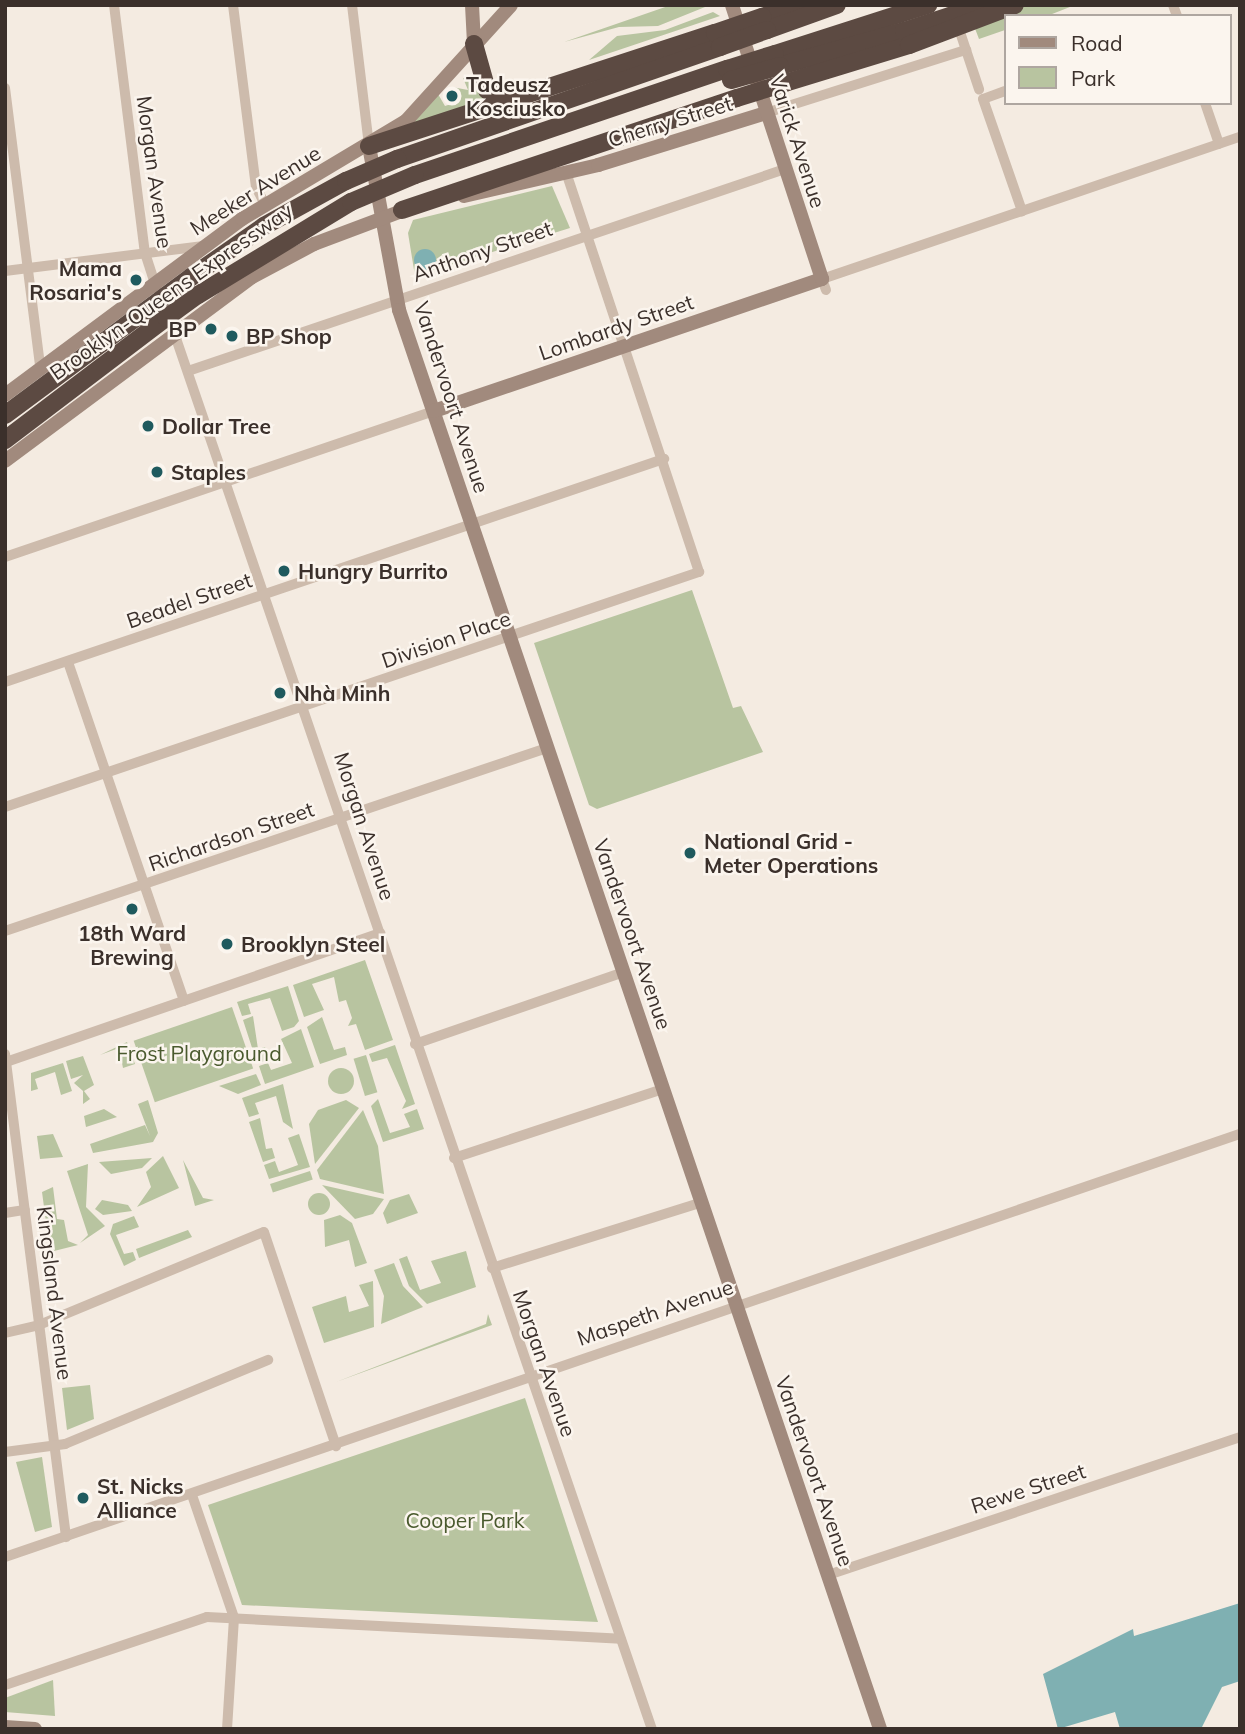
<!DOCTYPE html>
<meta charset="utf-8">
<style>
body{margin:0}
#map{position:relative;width:1245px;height:1734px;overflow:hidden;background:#f4ebe1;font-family:Mulish,sans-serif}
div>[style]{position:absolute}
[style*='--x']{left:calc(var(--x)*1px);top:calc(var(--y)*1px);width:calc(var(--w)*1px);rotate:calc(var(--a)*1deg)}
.green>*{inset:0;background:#b8c4a0;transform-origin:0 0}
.round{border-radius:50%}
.water>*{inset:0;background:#7fb0b2}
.street>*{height:10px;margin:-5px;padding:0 5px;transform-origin:5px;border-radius:5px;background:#cdbbac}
.secondary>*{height:14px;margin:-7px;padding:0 7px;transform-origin:7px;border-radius:7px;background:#a18a7d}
.highway>*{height:18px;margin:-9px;padding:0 9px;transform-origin:9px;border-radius:9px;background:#5c4a42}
.highway-bridge>*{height:18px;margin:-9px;padding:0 9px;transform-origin:9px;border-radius:9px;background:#5c4a42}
.dots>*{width:19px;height:19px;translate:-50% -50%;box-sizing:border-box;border:4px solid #fbf5ee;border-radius:50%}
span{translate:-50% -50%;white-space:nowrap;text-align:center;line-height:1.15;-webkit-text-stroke:5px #fbf5ee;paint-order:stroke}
.poi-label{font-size:21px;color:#3b302b;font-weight:700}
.left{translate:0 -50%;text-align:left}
.right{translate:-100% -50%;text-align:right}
.street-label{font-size:21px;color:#3b302b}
.park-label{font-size:21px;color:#4a5a2e}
.frame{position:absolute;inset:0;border:7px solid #3b302b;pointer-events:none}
.legend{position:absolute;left:1004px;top:14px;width:228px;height:91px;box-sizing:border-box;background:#fbf5ee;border:2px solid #aea6a0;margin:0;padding:9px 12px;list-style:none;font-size:21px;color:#3b302b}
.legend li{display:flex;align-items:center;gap:14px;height:35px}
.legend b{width:35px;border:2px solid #aea6a0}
</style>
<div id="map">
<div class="green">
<i style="clip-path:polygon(671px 5px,710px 5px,658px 26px,619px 27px,564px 42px)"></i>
<i style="clip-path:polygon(966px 5px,1075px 5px,1047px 16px,1005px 16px,1005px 30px,979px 39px)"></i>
<i style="clip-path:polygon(713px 12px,720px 16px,589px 60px,617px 36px,665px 30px)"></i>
<i style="clip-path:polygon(474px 75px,485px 100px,400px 134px,438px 94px,445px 106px,451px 104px,452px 87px,468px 90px,463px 78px)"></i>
<i style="clip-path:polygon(552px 186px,570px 228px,415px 276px,408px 233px,413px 220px)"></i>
<i style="clip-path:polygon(692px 590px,733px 708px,741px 706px,763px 752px,597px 809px,589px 805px,534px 643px)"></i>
<i style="clip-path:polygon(365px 960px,393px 1040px,365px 1050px,356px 1024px,348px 1026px,352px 1018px,346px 1000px,339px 1002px,334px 977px,312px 984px,324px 1010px,304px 1017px,293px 985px)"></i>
<i style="clip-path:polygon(288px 986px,299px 1021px,294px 1027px,282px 1031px,270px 998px,248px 1004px,251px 1014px,242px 1016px,237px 1002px)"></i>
<i style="left:232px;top:1007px;width:65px;height:104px;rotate:71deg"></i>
<i style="clip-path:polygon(253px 1016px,258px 1049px,265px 1047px,269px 1060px,257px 1063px,243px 1020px)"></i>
<i style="clip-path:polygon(322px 1017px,334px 1050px,345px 1047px,347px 1055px,320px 1064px,307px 1027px)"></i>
<i style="clip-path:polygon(301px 1029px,314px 1067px,265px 1084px,259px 1066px,268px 1063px,271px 1070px,292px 1063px,281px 1039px)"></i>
<i style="clip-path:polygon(127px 1042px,135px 1064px,123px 1068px,119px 1048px,100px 1055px)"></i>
<i style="clip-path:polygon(395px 1045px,415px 1104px,402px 1109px,406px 1101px,387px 1058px,372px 1062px,369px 1054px)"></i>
<i style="left:366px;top:1055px;width:39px;height:13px;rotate:73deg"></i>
<i style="clip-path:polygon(83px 1056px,94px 1085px,84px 1091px,90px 1099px,83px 1104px,83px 1091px,74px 1083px,83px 1075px,71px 1079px,66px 1061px)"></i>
<i style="clip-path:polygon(63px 1063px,72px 1091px,61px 1095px,55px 1072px,35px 1079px,38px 1089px,31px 1091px,31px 1073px)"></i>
<i class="round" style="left:328px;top:1068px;width:26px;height:26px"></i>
<i style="clip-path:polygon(256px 1074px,261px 1085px,238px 1094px,219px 1086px)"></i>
<i style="clip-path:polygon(283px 1084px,293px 1129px,283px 1122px,276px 1096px,255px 1103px,259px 1114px,249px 1117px,242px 1098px)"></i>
<i style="clip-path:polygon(378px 1099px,390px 1133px,410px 1127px,404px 1114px,417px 1109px,424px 1129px,383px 1142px,371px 1106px)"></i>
<i style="clip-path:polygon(148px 1100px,158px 1133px,153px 1142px,93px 1153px,90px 1144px,145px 1125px,150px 1136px,138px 1104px)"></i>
<i style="clip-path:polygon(346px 1100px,359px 1108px,315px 1164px,309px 1124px,318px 1110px)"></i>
<i style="clip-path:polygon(104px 1109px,117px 1117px,86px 1127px,84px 1116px)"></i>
<i style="clip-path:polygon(363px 1110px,378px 1146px,384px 1194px,320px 1179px,317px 1170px)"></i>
<i style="clip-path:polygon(260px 1118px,266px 1149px,272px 1148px,275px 1158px,263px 1162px,249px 1122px)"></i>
<i style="clip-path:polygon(53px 1134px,63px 1157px,40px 1159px,37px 1136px)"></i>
<i style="clip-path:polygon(299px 1134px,310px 1167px,269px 1179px,264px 1165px,275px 1161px,279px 1172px,298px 1165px,288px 1138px)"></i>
<i style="clip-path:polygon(163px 1156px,179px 1188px,137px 1207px,151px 1187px,146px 1172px)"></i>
<i style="clip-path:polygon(152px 1158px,142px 1168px,111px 1174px,99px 1162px)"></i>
<i style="clip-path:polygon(183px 1160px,203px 1198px,214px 1200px,195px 1206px)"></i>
<i style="clip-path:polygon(88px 1164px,86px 1207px,105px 1226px,80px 1243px,88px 1235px,67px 1171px)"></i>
<i style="left:310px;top:1171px;width:9px;height:42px;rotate:72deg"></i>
<i style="clip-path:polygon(322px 1185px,384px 1199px,373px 1214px,355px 1219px)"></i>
<i style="clip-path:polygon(53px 1187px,57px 1219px,64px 1220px,68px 1241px,78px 1245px,50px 1252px,42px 1192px)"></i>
<i class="round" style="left:308px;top:1193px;width:22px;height:22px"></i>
<i style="clip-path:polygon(409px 1194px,418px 1213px,387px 1224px,383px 1213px,390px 1200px)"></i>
<i style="clip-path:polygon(102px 1200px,128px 1205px,132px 1211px,103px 1215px,95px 1209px)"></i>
<i style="clip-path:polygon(340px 1215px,352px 1223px,367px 1263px,355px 1267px,349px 1240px,325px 1247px,324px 1220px)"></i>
<i style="clip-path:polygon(134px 1216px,139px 1227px,116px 1235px,124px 1254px,133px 1252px,136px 1260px,124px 1266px,110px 1234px,113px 1224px)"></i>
<i style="clip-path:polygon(188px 1230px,192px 1237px,139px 1258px,136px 1249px)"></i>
<i style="clip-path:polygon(466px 1251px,476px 1287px,427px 1304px,409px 1286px,399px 1259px,407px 1256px,420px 1290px,441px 1283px,431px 1261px)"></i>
<i style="clip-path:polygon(394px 1263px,403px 1286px,423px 1307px,381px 1324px,384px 1296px,374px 1270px)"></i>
<i style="clip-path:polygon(373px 1281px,374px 1327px,324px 1343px,312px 1307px,346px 1296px,349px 1312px,369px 1306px,359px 1285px)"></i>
<i style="clip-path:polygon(488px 1314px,492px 1325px,336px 1382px,486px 1324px)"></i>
<i style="clip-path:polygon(90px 1385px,94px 1419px,67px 1430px,62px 1388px)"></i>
<i style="clip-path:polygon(525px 1398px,598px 1622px,242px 1605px,208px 1505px)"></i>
<i style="clip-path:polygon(42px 1457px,52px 1527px,35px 1532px,16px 1462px)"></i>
<i style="clip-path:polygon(53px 1680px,55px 1716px,5px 1712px,5px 1698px)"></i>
</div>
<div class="water">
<i class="round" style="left:414px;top:249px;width:22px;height:22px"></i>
<i style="clip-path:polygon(1240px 1603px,1240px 1681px,1222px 1687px,1201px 1729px,1120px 1729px,1115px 1712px,1058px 1729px,1043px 1674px,1133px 1629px,1134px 1636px)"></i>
</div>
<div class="street">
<i style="--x:114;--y:5;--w:250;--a:82.9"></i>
<i style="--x:145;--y:253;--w:38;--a:72"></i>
<i style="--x:233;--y:5;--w:183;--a:82.8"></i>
<i style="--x:256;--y:187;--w:20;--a:63"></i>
<i style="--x:352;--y:5;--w:142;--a:83.1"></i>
<i style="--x:951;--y:5;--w:89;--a:71.6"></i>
<i style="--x:1173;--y:5;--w:12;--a:70"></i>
<i style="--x:5;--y:88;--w:280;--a:82.8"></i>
<i style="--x:1005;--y:91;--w:23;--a:160"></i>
<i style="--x:983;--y:99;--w:119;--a:70.8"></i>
<i style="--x:1205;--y:103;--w:43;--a:71.1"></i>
<i style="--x:766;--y:113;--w:210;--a:-17.5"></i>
<i style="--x:5;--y:271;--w:200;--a:-7.2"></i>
<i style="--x:826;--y:290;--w:12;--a:-110"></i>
<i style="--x:822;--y:279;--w:441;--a:-18.8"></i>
<i style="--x:167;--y:312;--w:1498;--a:71.11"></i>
<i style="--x:191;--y:370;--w:627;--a:-18.69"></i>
<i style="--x:5;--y:557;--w:453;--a:-18.8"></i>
<i style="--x:68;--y:662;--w:358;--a:71.1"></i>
<i style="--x:5;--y:682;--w:696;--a:-18.7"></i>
<i style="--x:5;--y:807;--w:733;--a:-18.71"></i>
<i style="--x:699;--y:572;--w:421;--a:-108.4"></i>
<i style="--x:5;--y:931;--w:572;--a:-18.66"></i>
<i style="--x:415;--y:1044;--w:221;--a:-19"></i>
<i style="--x:5;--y:1054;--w:487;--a:82.8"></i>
<i style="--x:6;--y:1062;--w:396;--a:-19"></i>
<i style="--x:454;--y:1158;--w:220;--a:-18.3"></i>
<i style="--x:5;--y:1213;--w:20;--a:-9"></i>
<i style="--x:492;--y:1268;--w:220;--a:-17.4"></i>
<i style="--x:5;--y:1333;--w:35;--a:-13"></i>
<i style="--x:39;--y:1325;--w:243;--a:-22.5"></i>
<i style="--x:264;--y:1232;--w:226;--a:71.4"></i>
<i style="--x:5;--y:1452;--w:61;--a:-7.6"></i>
<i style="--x:65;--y:1444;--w:220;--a:-22.5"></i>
<i style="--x:192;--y:1495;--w:130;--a:71.1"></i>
<i style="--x:234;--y:1618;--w:111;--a:93.6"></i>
<i style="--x:5;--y:1557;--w:1305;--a:-18.91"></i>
<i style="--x:828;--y:1575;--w:434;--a:-18.5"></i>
<i style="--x:5;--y:1685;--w:213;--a:-18.6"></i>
<i style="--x:207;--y:1617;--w:414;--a:3"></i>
</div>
<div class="secondary">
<i style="--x:472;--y:5;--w:39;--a:87"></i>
<i style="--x:369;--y:146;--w:167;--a:79.6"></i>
<i style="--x:399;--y:310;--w:1498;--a:71.27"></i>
<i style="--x:464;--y:196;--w:138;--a:-13"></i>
<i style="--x:598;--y:165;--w:176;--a:-17.2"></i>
<i style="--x:5;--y:395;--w:295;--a:-36.6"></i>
<i style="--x:242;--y:219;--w:191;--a:-30.9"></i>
<i style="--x:406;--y:121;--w:156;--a:-47.8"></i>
<i style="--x:434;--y:411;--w:410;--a:-18.8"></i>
<i style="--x:822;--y:279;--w:288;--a:-108.2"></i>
<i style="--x:5;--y:461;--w:308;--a:-36.7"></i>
<i style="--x:252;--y:277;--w:70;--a:-28"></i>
<i style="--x:314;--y:244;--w:103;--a:-20.6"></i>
<i style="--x:5;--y:1727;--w:30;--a:4"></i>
</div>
<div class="highway">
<i style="--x:762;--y:17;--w:39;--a:-18"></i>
<i style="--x:767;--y:30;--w:74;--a:-19.7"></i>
<i style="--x:474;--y:44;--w:48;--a:74.2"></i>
<i style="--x:487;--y:90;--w:25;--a:34"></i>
<i style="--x:775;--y:54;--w:161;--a:-17.8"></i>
<i style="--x:780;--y:66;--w:129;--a:-15.8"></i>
<i style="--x:785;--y:83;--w:130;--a:-17"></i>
<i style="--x:369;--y:146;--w:364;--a:-18.1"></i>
<i style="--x:397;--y:159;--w:342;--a:-19.1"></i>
<i style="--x:415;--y:175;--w:330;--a:-18.8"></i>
<i style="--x:402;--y:210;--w:353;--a:-18.5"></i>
<i style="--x:191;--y:277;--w:89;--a:-34.9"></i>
<i style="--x:264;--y:226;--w:94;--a:-28.8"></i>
<i style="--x:198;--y:295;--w:179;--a:-31.3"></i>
<i style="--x:5;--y:440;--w:202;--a:-37.2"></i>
</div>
<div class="highway-bridge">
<i style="--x:904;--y:31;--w:83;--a:-18.2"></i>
<i style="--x:715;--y:33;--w:50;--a:-18.8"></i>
<i style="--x:909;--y:45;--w:113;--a:-20.7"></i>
<i style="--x:720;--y:47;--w:50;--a:-19.9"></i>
<i style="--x:727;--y:69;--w:50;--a:-17.4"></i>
<i style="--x:731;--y:80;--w:51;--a:-15.9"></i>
<i style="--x:737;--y:98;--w:50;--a:-17.4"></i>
<i style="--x:346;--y:181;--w:56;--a:-23.3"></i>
<i style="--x:351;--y:202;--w:69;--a:-22.9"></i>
<i style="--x:166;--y:318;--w:39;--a:-36"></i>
<i style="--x:5;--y:415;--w:232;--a:-36.6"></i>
</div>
<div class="dots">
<i style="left:452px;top:96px;background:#1f5a5e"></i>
<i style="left:136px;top:280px;background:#1f5a5e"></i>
<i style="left:211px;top:329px;background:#1f5a5e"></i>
<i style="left:232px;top:336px;background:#1f5a5e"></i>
<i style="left:148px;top:426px;background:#1f5a5e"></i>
<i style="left:157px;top:472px;background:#1f5a5e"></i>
<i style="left:284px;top:571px;background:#1f5a5e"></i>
<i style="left:280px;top:693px;background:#1f5a5e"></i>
<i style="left:690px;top:853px;background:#1f5a5e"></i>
<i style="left:132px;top:909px;background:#1f5a5e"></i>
<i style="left:227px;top:944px;background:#1f5a5e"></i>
<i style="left:83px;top:1498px;background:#1f5a5e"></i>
</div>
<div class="poi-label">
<span class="left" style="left:466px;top:96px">Tadeusz<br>Kosciusko</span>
<span class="right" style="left:122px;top:280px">Mama<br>Rosaria's</span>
<span class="right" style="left:197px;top:329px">BP</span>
<span class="left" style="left:246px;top:336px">BP Shop</span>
<span class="left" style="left:162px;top:426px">Dollar Tree</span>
<span class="left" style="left:171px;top:472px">Staples</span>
<span class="left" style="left:298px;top:571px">Hungry Burrito</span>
<span class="left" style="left:294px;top:693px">Nhà Minh</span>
<span class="left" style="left:704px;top:853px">National Grid -<br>Meter Operations</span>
<span style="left:132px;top:945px">18th Ward<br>Brewing</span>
<span class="left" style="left:241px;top:944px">Brooklyn Steel</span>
<span class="left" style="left:97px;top:1498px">St. Nicks<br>Alliance</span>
</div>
<div class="street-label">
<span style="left:670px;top:121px;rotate:-17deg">Cherry Street</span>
<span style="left:798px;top:141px;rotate:72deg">Varick Avenue</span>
<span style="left:155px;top:172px;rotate:82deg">Morgan Avenue</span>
<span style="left:255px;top:190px;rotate:-32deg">Meeker Avenue</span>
<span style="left:482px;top:251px;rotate:-19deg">Anthony Street</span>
<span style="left:171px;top:291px;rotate:-35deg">Brooklyn-Queens Expressway</span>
<span style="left:616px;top:327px;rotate:-19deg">Lombardy Street</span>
<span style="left:452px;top:397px;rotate:72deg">Vandervoort Avenue</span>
<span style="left:189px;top:600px;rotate:-19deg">Beadel Street</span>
<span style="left:446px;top:639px;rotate:-19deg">Division Place</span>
<span style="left:365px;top:826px;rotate:72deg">Morgan Avenue</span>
<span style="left:231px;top:836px;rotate:-19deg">Richardson Street</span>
<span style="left:633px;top:934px;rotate:71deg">Vandervoort Avenue</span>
<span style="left:55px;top:1293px;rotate:83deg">Kingsland Avenue</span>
<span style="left:655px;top:1312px;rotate:-19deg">Maspeth Avenue</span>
<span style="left:545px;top:1363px;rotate:71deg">Morgan Avenue</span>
<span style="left:815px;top:1471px;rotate:71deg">Vandervoort Avenue</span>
<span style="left:1028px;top:1488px;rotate:-18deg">Rewe Street</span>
</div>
<div class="park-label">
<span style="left:199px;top:1053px">Frost Playground</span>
<span style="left:465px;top:1520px">Cooper Park</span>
</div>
<div class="frame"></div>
<ul class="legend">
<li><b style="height:9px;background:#a18a7d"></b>Road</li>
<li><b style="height:19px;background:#b8c4a0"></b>Park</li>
</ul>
</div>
